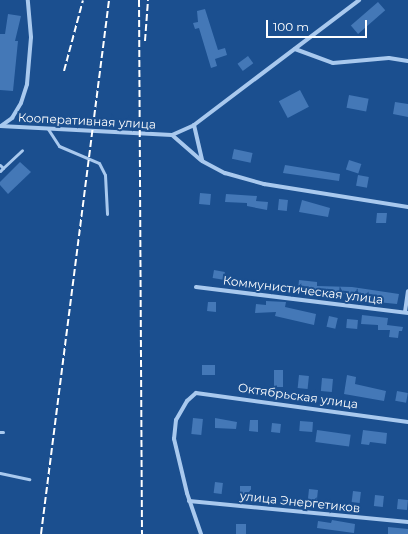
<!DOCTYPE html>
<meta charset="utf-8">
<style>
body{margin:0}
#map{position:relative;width:408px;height:534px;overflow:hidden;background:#1b4f8f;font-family:Montserrat,sans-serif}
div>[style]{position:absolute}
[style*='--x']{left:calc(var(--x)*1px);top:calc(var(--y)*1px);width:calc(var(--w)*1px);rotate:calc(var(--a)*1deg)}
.building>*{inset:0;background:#4478b7;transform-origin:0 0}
.service>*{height:3px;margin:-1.5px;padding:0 1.5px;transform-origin:1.5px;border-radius:1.5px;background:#a9c9ee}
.minor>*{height:4px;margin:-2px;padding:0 2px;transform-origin:2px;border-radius:2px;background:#a9c9ee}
.rail>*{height:2px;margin-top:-1px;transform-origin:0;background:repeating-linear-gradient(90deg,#fff 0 7px,transparent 0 10px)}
span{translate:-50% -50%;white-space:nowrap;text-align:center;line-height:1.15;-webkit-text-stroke:4px #1b4f8f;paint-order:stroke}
.street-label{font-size:12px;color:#fff}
.scale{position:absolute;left:266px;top:20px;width:101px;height:18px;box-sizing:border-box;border:2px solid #fff;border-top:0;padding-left:5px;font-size:12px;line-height:14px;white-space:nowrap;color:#fff;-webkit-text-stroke:3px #1b4f8f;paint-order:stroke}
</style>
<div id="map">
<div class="building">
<i style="left:378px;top:2px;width:11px;height:36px;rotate:49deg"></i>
<i style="clip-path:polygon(205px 9px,218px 50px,225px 48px,227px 55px,215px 59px,217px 66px,211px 68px,199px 28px,195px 29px,193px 23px,198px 22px,197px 11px)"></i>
<i style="clip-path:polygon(8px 14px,21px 16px,15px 41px,18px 41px,13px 91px,0 90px,0 34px,5px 34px)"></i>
<i style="left:248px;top:56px;width:9px;height:13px;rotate:54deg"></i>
<i style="left:300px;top:90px;width:19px;height:24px;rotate:62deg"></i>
<i style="left:349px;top:95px;width:20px;height:13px;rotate:11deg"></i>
<i style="clip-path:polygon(395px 102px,408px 104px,408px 117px,393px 114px)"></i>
<i style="left:234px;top:149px;width:19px;height:10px;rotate:12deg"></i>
<i style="left:349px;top:160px;width:13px;height:10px;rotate:18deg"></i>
<i style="clip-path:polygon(20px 162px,31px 172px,8px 194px,0 185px,0 182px)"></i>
<i style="clip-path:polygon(285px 165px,340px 174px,339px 181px,283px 173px)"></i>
<i style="left:358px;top:175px;width:11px;height:11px;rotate:10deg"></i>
<i style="left:200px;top:193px;width:11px;height:11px;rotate:5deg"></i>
<i style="clip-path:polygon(226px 194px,257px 196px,256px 201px,268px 202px,267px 210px,247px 206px,247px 203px,225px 202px)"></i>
<i style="left:279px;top:199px;width:9px;height:11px;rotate:6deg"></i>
<i style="clip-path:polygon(302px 200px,330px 208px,328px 217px,299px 212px)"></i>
<i style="clip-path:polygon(377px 213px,387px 213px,386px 223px,376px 223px)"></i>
<i style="left:214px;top:270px;width:11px;height:8px;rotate:10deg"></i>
<i style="clip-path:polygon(299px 280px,317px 282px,317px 286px,352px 287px,399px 294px,397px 304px,367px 301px,344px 294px,344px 296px,298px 290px)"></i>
<i style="clip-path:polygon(266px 301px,286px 302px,285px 307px,316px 314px,314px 325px,275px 316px,276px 312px,255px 313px,256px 304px,266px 305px)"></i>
<i style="clip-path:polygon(208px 302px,216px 302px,216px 312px,207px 311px)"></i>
<i style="clip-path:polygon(362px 315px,388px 318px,387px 325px,403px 327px,402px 331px,399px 331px,398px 338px,389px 337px,390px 330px,378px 330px,378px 325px,361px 324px)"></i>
<i style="left:329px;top:316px;width:9px;height:11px;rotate:13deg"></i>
<i style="left:347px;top:319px;width:11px;height:9px;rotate:5deg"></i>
<i style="left:215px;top:365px;width:10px;height:13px;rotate:90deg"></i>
<i style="left:274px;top:370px;width:9px;height:17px"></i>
<i style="left:299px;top:375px;width:10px;height:13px;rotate:6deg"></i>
<i style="clip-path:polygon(347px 375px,356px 377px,355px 384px,386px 391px,384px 401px,344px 394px)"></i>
<i style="left:322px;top:378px;width:11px;height:13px;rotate:5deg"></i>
<i style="left:397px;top:391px;width:11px;height:10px;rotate:10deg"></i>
<i style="left:193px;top:418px;width:10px;height:16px;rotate:6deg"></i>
<i style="clip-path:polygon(215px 418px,237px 422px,236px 429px,215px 428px)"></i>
<i style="clip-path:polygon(250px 420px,258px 420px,258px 432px,249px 431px)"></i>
<i style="left:300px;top:421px;width:13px;height:10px;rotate:4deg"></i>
<i style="left:272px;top:423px;width:9px;height:9px;rotate:6deg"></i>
<i style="left:317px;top:430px;width:34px;height:12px;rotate:8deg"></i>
<i style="clip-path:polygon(363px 430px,387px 433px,386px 444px,370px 442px,369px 445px,361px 444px)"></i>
<i style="left:215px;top:482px;width:8px;height:11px;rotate:7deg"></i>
<i style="left:240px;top:486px;width:11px;height:9px"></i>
<i style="left:309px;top:489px;width:9px;height:11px;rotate:6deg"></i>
<i style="left:353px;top:491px;width:8px;height:11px;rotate:7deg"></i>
<i style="left:375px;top:495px;width:9px;height:11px;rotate:6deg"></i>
<i style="left:398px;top:499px;width:10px;height:10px;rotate:6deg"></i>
<i style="clip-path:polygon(332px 520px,355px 524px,354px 533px,317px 528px,318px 521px,331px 523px)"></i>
<i style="left:246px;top:524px;width:10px;height:10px;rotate:90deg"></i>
<i style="clip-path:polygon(388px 527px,408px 529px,408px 534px,388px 534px)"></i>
</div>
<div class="service">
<i style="--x:48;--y:129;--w:20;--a:57"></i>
<i style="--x:59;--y:146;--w:43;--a:23"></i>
<i style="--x:99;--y:163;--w:13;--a:63"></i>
<i style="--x:105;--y:175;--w:39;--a:87"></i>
<i style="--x:0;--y:165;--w:4;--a:45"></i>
<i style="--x:3;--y:168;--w:4;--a:135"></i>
<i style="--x:3;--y:168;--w:26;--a:-43"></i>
<i style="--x:0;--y:432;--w:3;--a:0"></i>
<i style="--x:0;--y:473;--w:30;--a:12"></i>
</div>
<div class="minor">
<i style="--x:295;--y:49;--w:40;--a:20.2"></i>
<i style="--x:333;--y:63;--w:56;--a:-5.1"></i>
<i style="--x:389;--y:58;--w:19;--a:9"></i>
<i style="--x:194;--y:125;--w:37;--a:77"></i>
<i style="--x:202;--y:161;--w:26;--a:28"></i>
<i style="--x:225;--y:173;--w:41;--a:15.8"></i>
<i style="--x:264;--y:184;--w:146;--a:9.1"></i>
<i style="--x:0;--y:126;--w:172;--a:3"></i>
<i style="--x:172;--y:135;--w:38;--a:41"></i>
<i style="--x:1;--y:126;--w:14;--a:-36"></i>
<i style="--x:12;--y:118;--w:17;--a:-59"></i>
<i style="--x:21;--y:103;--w:20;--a:-72"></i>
<i style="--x:27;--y:84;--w:47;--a:-85.1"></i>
<i style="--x:31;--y:37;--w:37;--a:-95"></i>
<i style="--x:172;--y:135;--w:24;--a:-24"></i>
<i style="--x:194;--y:125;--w:207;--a:-37.1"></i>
<i style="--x:196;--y:287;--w:214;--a:7"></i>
<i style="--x:405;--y:312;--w:21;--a:-82"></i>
<i style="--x:189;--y:501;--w:220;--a:5.5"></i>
<i style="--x:201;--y:534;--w:43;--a:-108.9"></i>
<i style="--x:187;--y:493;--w:56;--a:-103.5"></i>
<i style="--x:174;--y:439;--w:19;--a:-84"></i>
<i style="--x:176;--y:420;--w:22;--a:-60"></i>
<i style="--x:187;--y:401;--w:12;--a:-42"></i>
<i style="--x:196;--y:393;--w:214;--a:7.8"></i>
</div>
<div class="rail">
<i style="--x:139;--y:0;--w:534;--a:89.68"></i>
<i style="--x:145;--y:41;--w:41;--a:-85.8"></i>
<i style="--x:64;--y:71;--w:73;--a:-75"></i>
<i style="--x:41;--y:534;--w:538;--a:-82.74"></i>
</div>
<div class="street-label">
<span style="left:87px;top:121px;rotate:3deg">Кооперативная улица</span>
<span style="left:303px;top:290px;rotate:7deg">Коммунистическая улица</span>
<span style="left:298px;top:396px;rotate:8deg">Октябрьская улица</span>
<span style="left:300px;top:502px;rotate:6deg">улица Энергетиков</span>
</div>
<div class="scale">100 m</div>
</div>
